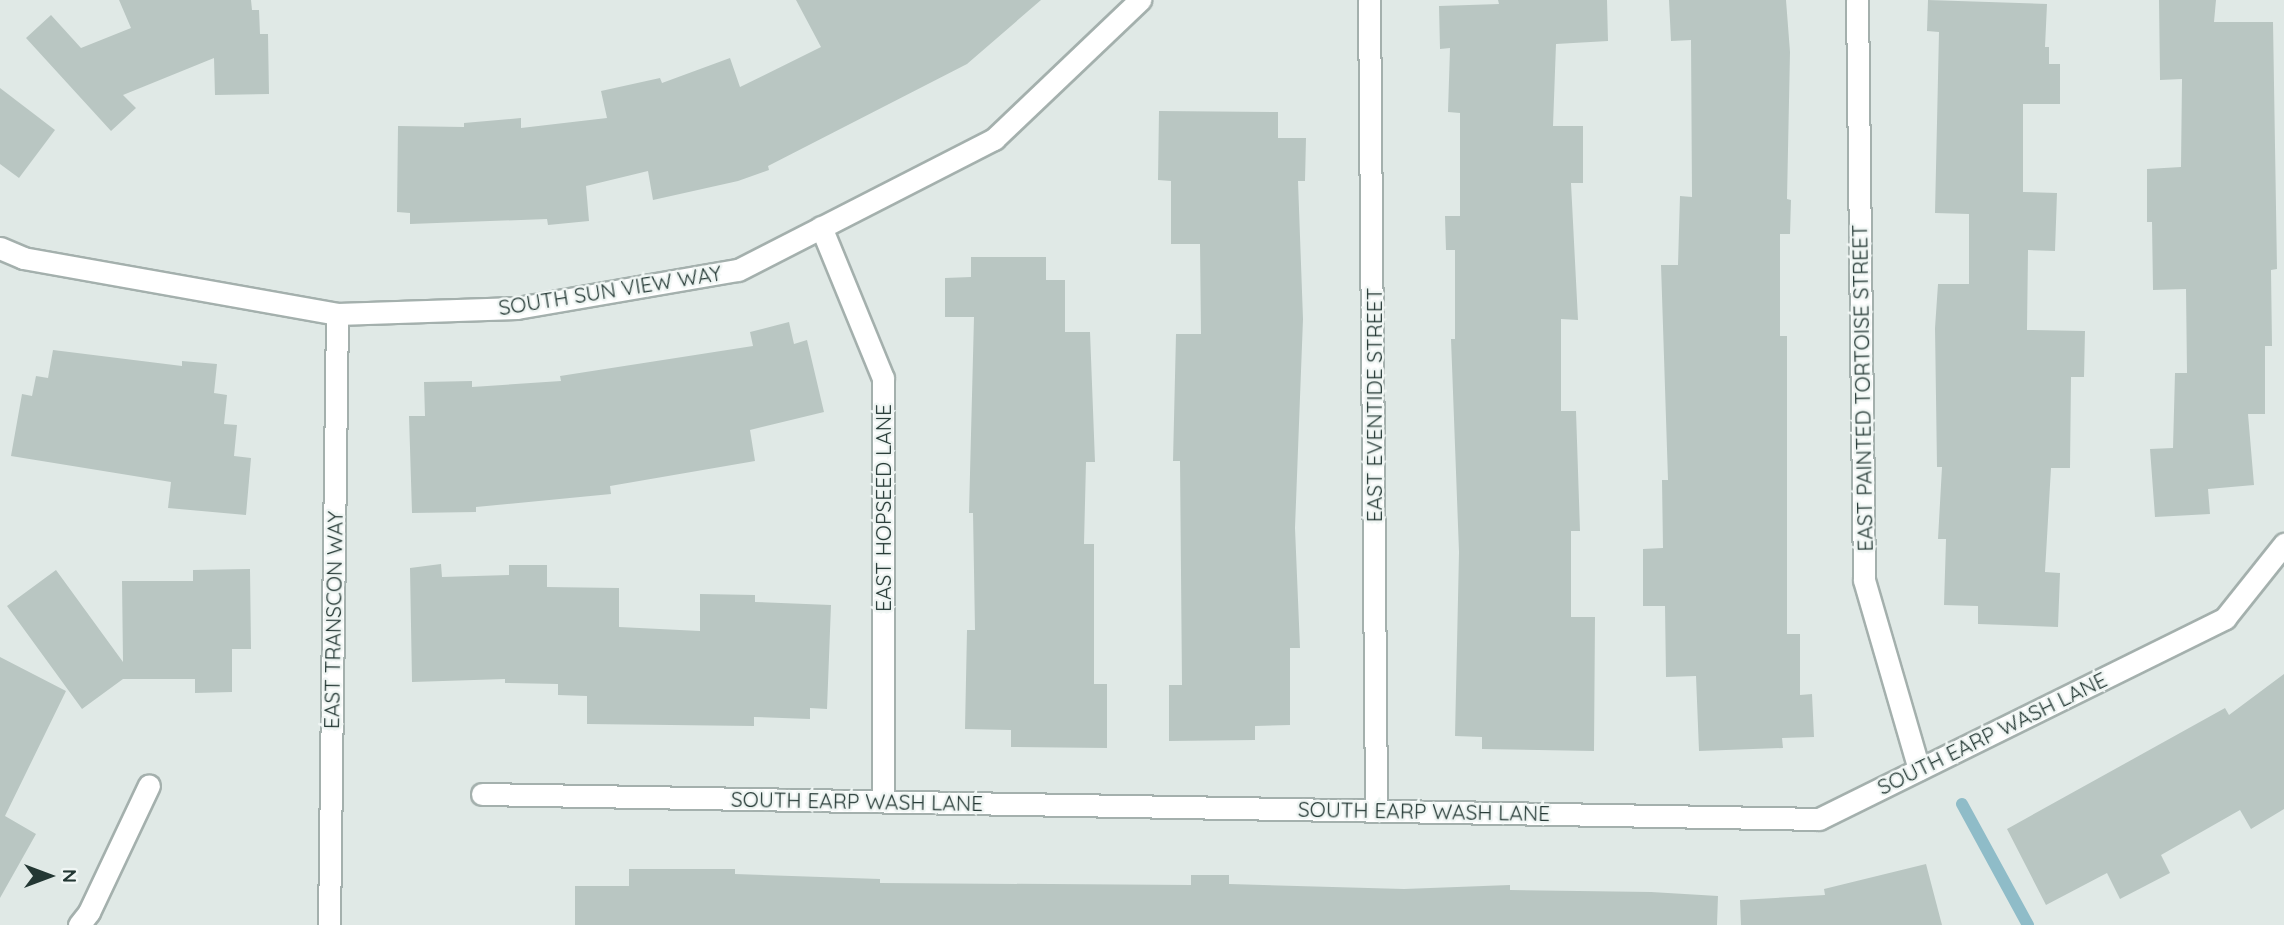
<!DOCTYPE html>
<style>
body{margin:0}
#map{position:relative;width:2284px;height:925px;overflow:hidden;background:#e0e9e6;font-family:Quicksand,sans-serif}
div>[style]{position:absolute}
[style*='--x']{left:calc(var(--x)*1px);top:calc(var(--y)*1px);width:calc(var(--w)*1px);rotate:calc(var(--a)*1deg)}
.stream>*{height:12px;margin:-6px;padding:0 6px;transform-origin:6px;border-radius:6px;background:#8fbcc8}
.building>*{inset:0;background:#b9c6c2}
.roads{filter:drop-shadow(2px 0 #a4b0ad) drop-shadow(-2px 0 #a4b0ad) drop-shadow(0 2px #a4b0ad) drop-shadow(0 -2px #a4b0ad)}
.minor>*{height:21px;margin:-10.5px;padding:0 10.5px;transform-origin:10.5px;border-radius:10.5px;background:#fff}
span{translate:-50% -50%;white-space:nowrap;text-align:center;line-height:1.15;-webkit-text-stroke:5px #f0f6f4;paint-order:stroke}
.street-label{font-size:21px;color:#233733}
.north{position:absolute;left:14px;top:841px;width:70px;height:70px;-webkit-text-stroke:5px #f0f6f4;paint-order:stroke;rotate:90deg;font-size:19px;font-weight:700;line-height:28px;text-align:center;color:#233733}
.north::after{content:'';display:block;margin:auto;width:24px;height:32px;background:#233733;clip-path:polygon(50% 0,100% 100%,50% 72%,0 100%)}
</style>
<div id="map">
<div class="stream">
<i style="--x:1962;--y:804;--w:138;--a:61.4"></i>
</div>
<div class="building">
<i style="clip-path:polygon(119px 0,251px 0,252px 10px,259px 10px,260px 34px,268px 34px,269px 94px,215px 95px,214px 58px,123px 95px,136px 108px,111px 131px,26px 38px,51px 15px,81px 48px,131px 28px)"></i>
<i style="clip-path:polygon(796px 0,1041px 0,967px 64px,768px 166px,769px 170px,738px 181px,653px 200px,648px 171px,586px 186px,589px 221px,548px 225px,547px 219px,410px 224px,410px 213px,397px 212px,398px 126px,464px 127px,464px 123px,521px 118px,521px 128px,607px 118px,601px 91px,660px 78px,662px 83px,730px 58px,740px 87px,821px 47px)"></i>
<i style="clip-path:polygon(1498px 0,1607px 0,1608px 41px,1556px 44px,1553px 126px,1583px 126px,1583px 183px,1571px 183px,1578px 320px,1561px 319px,1561px 411px,1576px 411px,1580px 531px,1571px 531px,1571px 617px,1595px 617px,1594px 751px,1482px 749px,1482px 737px,1455px 736px,1459px 552px,1451px 339px,1455px 339px,1455px 250px,1446px 250px,1445px 216px,1460px 216px,1460px 113px,1448px 112px,1450px 48px,1440px 49px,1439px 6px,1499px 4px)"></i>
<i style="clip-path:polygon(1669px 0,1786px 0,1790px 52px,1787px 199px,1791px 200px,1790px 234px,1780px 234px,1780px 336px,1787px 336px,1787px 634px,1800px 634px,1800px 695px,1812px 694px,1814px 737px,1782px 738px,1783px 748px,1699px 751px,1696px 676px,1666px 677px,1665px 606px,1643px 606px,1643px 549px,1663px 548px,1662px 480px,1668px 480px,1661px 265px,1678px 265px,1680px 196px,1692px 197px,1691px 40px,1671px 41px)"></i>
<i style="clip-path:polygon(1928px 0,2047px 4px,2045px 47px,2049px 47px,2049px 64px,2060px 64px,2060px 104px,2023px 104px,2023px 192px,2057px 193px,2055px 251px,2028px 250px,2027px 330px,2085px 331px,2084px 377px,2071px 377px,2070px 468px,2051px 468px,2045px 572px,2060px 573px,2058px 627px,1978px 624px,1978px 606px,1944px 605px,1946px 539px,1938px 539px,1942px 467px,1937px 467px,1935px 328px,1938px 284px,1969px 284px,1969px 214px,1935px 213px,1939px 32px,1927px 31px)"></i>
<i style="clip-path:polygon(2159px 0,2216px 0,2214px 22px,2273px 22px,2277px 269px,2271px 270px,2272px 346px,2265px 346px,2265px 414px,2248px 414px,2254px 485px,2208px 489px,2210px 514px,2155px 517px,2150px 449px,2173px 448px,2175px 373px,2187px 373px,2186px 289px,2153px 290px,2152px 222px,2147px 222px,2147px 169px,2181px 167px,2182px 79px,2160px 80px)"></i>
<i style="clip-path:polygon(0 88px,55px 130px,19px 178px,0 164px)"></i>
<i style="clip-path:polygon(1159px 111px,1278px 112px,1278px 138px,1306px 138px,1305px 181px,1298px 181px,1303px 319px,1295px 528px,1300px 648px,1290px 648px,1290px 725px,1255px 726px,1255px 740px,1169px 741px,1169px 685px,1182px 685px,1180px 461px,1173px 461px,1176px 334px,1201px 334px,1200px 244px,1171px 244px,1171px 181px,1158px 180px)"></i>
<i style="clip-path:polygon(971px 257px,1046px 257px,1046px 280px,1065px 280px,1065px 332px,1090px 332px,1095px 462px,1086px 462px,1084px 544px,1094px 544px,1094px 684px,1107px 684px,1107px 748px,1011px 747px,1011px 730px,965px 729px,967px 630px,975px 630px,973px 513px,969px 513px,974px 317px,945px 317px,945px 278px,971px 277px)"></i>
<i style="clip-path:polygon(789px 322px,794px 344px,807px 340px,824px 412px,750px 430px,755px 461px,610px 486px,611px 494px,476px 507px,476px 512px,412px 513px,409px 416px,425px 416px,424px 382px,472px 381px,472px 387px,561px 381px,560px 376px,753px 346px,750px 332px)"></i>
<i style="clip-path:polygon(53px 350px,182px 366px,182px 361px,217px 364px,214px 393px,227px 395px,224px 424px,237px 425px,234px 456px,251px 458px,246px 515px,168px 508px,171px 482px,11px 456px,22px 394px,32px 396px,36px 376px,48px 378px)"></i>
<i style="clip-path:polygon(441px 564px,442px 577px,509px 575px,509px 565px,547px 565px,547px 587px,619px 588px,619px 627px,700px 631px,700px 594px,755px 595px,755px 602px,831px 605px,827px 709px,810px 708px,810px 719px,754px 717px,754px 726px,587px 724px,587px 696px,558px 695px,558px 684px,505px 683px,505px 679px,412px 682px,410px 568px)"></i>
<i style="clip-path:polygon(250px 569px,251px 649px,232px 649px,232px 692px,195px 693px,195px 679px,123px 679px,82px 709px,7px 606px,56px 570px,123px 662px,122px 581px,193px 581px,193px 570px)"></i>
<i style="clip-path:polygon(0 657px,66px 691px,5px 816px,36px 834px,0 898px)"></i>
<i style="clip-path:polygon(2284px 674px,2284px 809px,2251px 829px,2240px 810px,2161px 855px,2170px 873px,2120px 899px,2107px 873px,2046px 905px,2007px 829px,2225px 708px,2229px 715px)"></i>
<i style="clip-path:polygon(1926px 864px,1942px 925px,1741px 925px,1740px 900px,1825px 895px,1824px 889px)"></i>
<i style="clip-path:polygon(629px 869px,735px 869px,735px 874px,880px 879px,880px 883px,1191px 885px,1191px 875px,1229px 875px,1229px 884px,1404px 889px,1510px 885px,1510px 890px,1651px 892px,1718px 896px,1717px 925px,575px 925px,575px 886px,629px 886px)"></i>
</div>
<div class="roads">
<div class="minor">
<i style="--x:1369;--y:0;--w:810;--a:89.5"></i>
<i style="--x:1857;--y:0;--w:580;--a:89.31"></i>
<i style="--x:1864;--y:580;--w:197;--a:73.8"></i>
<i style="--x:821;--y:227;--w:163;--a:67.7"></i>
<i style="--x:883;--y:378;--w:423;--a:90"></i>
<i style="--x:0;--y:248;--w:25;--a:23"></i>
<i style="--x:23;--y:258;--w:319;--a:10.1"></i>
<i style="--x:337;--y:314;--w:180;--a:-1.9"></i>
<i style="--x:517;--y:308;--w:224;--a:-9.8"></i>
<i style="--x:738;--y:270;--w:288;--a:-27.1"></i>
<i style="--x:994;--y:139;--w:202;--a:-43.6"></i>
<i style="--x:482;--y:794;--w:1337;--a:1.07"></i>
<i style="--x:1819;--y:819;--w:453;--a:-26.3"></i>
<i style="--x:2225;--y:618;--w:95;--a:-51.4"></i>
<i style="--x:79;--y:925;--w:16;--a:-52"></i>
<i style="--x:89;--y:912;--w:140;--a:-64.7"></i>
<i style="--x:329;--y:925;--w:611;--a:-89.25"></i>
</div>
</div>
<div class="street-label">
<span style="left:610px;top:290px;rotate:-9deg">SOUTH SUN VIEW WAY</span>
<span style="left:1862px;top:388px;rotate:-91deg">EAST PAINTED TORTOISE STREET</span>
<span style="left:1374px;top:405px;rotate:-90deg">EAST EVENTIDE STREET</span>
<span style="left:883px;top:508px;rotate:-90deg">EAST HOPSEED LANE</span>
<span style="left:333px;top:620px;rotate:-89deg">EAST TRANSCON WAY</span>
<span style="left:1992px;top:733px;rotate:-26deg">SOUTH EARP WASH LANE</span>
<span style="left:857px;top:801px;rotate:1deg">SOUTH EARP WASH LANE</span>
<span style="left:1424px;top:811px;rotate:1deg">SOUTH EARP WASH LANE</span>
</div>
<div class="north">N</div>
</div>
